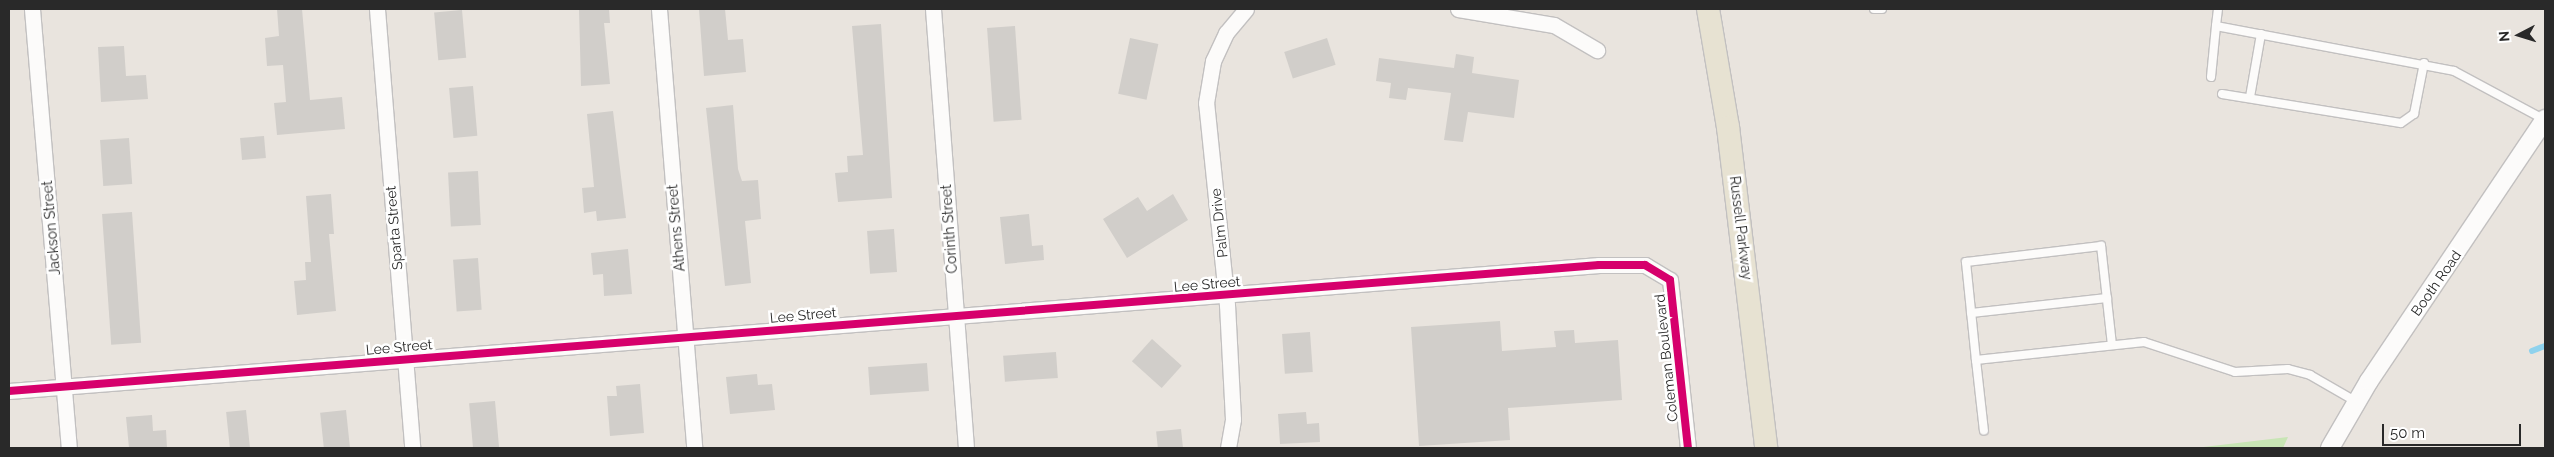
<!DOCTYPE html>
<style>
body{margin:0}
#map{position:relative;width:2554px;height:457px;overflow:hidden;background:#e9e4de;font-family:Raleway,sans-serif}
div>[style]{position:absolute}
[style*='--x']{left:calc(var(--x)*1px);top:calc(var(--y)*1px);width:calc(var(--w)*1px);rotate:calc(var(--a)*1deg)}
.green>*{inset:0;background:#c8e5b5}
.stream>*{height:5.5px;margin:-2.75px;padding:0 2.75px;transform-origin:2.75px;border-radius:2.75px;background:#8fd2ed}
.building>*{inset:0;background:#d1ceca;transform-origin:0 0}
.roads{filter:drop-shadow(1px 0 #c2c0c0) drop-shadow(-1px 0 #c2c0c0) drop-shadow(0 1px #c2c0c0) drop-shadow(0 -1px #c2c0c0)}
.service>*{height:8px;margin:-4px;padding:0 4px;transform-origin:4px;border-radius:4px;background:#fcfbfa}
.minor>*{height:15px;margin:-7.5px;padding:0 7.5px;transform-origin:7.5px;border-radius:7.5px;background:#fcfbfa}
.tertiary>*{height:18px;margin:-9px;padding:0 9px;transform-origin:9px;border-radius:9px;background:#fcfbfa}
.primary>*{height:22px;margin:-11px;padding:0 11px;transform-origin:11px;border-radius:11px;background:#e7e2d2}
.cycleway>*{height:8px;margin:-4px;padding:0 4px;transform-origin:4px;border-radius:4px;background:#d6006c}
span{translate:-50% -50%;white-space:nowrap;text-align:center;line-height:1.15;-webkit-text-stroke:5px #fff;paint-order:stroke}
.street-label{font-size:14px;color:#292929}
.frame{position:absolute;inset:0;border:10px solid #292929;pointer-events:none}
.north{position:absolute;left:2494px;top:10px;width:50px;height:50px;-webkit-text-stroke:4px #fff;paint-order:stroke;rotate:265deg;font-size:14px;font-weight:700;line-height:20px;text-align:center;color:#292929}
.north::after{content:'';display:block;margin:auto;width:18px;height:22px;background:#292929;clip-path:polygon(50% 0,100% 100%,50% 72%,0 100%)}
.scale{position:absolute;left:2382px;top:424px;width:139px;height:22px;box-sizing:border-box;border:2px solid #292929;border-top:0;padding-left:6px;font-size:15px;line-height:18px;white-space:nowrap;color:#292929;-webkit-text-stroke:4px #fff;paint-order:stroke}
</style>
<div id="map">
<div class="green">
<i style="clip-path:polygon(2288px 437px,2283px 448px,2194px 448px,2195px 448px)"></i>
</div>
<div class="stream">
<i style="--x:2532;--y:351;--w:14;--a:-21"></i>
</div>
<div class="building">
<i style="clip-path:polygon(277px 9px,302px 9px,310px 100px,342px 97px,345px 129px,277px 135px,274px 103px,286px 102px,283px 65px,267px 66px,265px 38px,279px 36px)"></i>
<i style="clip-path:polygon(579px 9px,609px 9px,610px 23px,604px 23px,610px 84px,581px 86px)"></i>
<i style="clip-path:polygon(699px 9px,725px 9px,728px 40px,743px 39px,746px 72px,704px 76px)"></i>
<i style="left:462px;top:10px;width:48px;height:28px;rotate:85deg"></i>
<i style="clip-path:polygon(881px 24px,892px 198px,838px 202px,835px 173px,848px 172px,847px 156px,863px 155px,852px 26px)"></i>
<i style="left:1015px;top:26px;width:94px;height:28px;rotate:86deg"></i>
<i style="left:1130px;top:38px;width:29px;height:57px;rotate:12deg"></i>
<i style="left:1327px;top:38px;width:28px;height:45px;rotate:72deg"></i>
<i style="clip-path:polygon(124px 46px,126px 76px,146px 75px,148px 99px,101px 102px,98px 47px)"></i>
<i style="clip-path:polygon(1456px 54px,1474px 57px,1472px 73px,1519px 80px,1514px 118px,1468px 112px,1463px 142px,1444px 140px,1451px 93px,1408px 88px,1406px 100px,1389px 98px,1391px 83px,1376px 81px,1379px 58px,1454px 68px)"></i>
<i style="left:473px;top:86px;width:50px;height:24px;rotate:85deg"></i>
<i style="clip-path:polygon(733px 105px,738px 169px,742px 181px,758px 180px,761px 219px,745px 221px,751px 283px,725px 286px,706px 108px)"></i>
<i style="clip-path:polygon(613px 111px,626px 218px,597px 221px,596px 211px,584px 213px,582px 188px,594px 187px,587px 114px)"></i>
<i style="left:264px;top:136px;width:22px;height:24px;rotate:85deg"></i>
<i style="left:129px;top:138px;width:46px;height:29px;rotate:86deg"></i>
<i style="left:478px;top:171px;width:54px;height:30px;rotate:87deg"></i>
<i style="clip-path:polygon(331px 194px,334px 234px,329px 234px,336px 311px,297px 315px,294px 281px,306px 280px,305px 262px,311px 262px,306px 196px)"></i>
<i style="clip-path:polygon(1173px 194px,1188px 220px,1127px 258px,1103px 219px,1138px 197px,1147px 211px)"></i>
<i style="left:132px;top:212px;width:131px;height:30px;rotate:86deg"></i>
<i style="clip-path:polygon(1029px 214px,1032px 246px,1043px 245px,1044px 260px,1005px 264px,1000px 217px)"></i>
<i style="left:894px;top:229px;width:43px;height:27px;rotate:86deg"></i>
<i style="clip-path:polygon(628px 249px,632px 294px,604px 296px,603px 274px,593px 275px,591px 253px)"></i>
<i style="left:478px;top:258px;width:52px;height:25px;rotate:86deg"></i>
<i style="clip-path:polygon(1500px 321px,1502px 351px,1556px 347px,1554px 331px,1574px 330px,1575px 343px,1618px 340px,1622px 400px,1508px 408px,1510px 440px,1419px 446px,1411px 327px)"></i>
<i style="left:1310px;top:332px;width:40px;height:28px;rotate:86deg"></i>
<i style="left:1152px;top:339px;width:40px;height:30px;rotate:42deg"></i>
<i style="left:1056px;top:352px;width:26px;height:53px;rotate:86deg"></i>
<i style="left:927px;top:363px;width:28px;height:59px;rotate:86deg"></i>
<i style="clip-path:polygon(757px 374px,758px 385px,772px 384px,775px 410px,730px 414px,726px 377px)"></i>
<i style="clip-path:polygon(640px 384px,644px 433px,610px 436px,607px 396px,617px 396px,616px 386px)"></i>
<i style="left:495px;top:401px;width:47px;height:26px;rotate:85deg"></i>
<i style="left:246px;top:410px;width:38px;height:20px;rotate:84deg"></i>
<i style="left:346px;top:410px;width:38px;height:26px;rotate:84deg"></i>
<i style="clip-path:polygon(1306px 412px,1307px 424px,1319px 423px,1320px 442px,1280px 444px,1278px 414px)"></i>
<i style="clip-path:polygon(152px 415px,153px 431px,166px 430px,167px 448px,129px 448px,126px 417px)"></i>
<i style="left:1181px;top:429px;width:19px;height:25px;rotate:84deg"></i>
</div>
<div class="roads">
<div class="service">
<i style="--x:1874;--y:9;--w:8;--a:0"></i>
<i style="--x:2218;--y:9;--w:17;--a:97"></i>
<i style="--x:2216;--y:26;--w:242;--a:10.7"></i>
<i style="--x:2454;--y:71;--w:103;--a:28.3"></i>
<i style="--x:2211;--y:77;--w:51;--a:-84.4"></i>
<i style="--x:2222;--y:94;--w:181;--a:9.2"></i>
<i style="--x:2401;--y:123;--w:16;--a:-35"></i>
<i style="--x:2414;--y:114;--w:52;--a:-78.9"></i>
<i style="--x:2250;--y:97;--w:64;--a:-80.1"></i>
<i style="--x:1971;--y:313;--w:137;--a:-6.3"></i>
<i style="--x:2112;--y:345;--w:100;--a:-96.3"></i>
<i style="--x:2101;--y:246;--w:136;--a:173.2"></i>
<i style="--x:1966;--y:262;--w:99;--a:84.2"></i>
<i style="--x:1976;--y:360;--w:169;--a:-6.1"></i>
<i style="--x:2144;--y:342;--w:96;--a:18.2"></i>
<i style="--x:2235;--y:372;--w:53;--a:-3.2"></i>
<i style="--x:2288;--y:369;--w:23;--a:15"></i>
<i style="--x:2310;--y:375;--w:54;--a:29.9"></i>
<i style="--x:1976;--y:360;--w:71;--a:83.6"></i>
</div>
<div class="minor">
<i style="--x:32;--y:9;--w:441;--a:85.2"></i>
<i style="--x:377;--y:9;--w:440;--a:85.4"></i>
<i style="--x:659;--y:9;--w:440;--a:85.4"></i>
<i style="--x:933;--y:9;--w:440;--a:85.7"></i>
<i style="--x:1458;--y:9;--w:97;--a:9.5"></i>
<i style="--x:1554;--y:25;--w:50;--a:30.2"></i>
<i style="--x:9;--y:391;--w:1595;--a:-4.53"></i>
<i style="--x:1599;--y:265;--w:46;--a:0"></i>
<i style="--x:1645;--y:265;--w:29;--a:31"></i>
<i style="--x:1670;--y:280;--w:169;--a:83.9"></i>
<i style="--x:1228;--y:448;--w:29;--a:-80"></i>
<i style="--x:1233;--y:419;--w:114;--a:-93"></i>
<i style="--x:1227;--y:305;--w:203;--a:-95.9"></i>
<i style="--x:1206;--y:103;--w:43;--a:-80.5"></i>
<i style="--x:1213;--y:61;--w:31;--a:-65"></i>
<i style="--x:1226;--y:33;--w:31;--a:-50"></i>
</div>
<div class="tertiary">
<i style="--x:2330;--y:448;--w:78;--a:-59.8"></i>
<i style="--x:2369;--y:381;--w:316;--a:-56.1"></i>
</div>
<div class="primary">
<i style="--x:1708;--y:9;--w:120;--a:80.4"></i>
<i style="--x:1728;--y:127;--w:323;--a:83.2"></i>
</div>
</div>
<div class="cycleway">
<i style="--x:9;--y:391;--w:1595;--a:-4.53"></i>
<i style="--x:1599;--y:265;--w:46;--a:0"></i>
<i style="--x:1645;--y:265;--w:29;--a:31"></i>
<i style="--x:1670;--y:280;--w:169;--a:83.9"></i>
</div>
<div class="street-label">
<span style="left:1219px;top:223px;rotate:-96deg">Palm Drive</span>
<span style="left:51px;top:228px;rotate:-95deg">Jackson Street</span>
<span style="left:394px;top:228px;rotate:-95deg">Sparta Street</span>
<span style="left:676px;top:228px;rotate:-95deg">Athens Street</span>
<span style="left:1741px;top:228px;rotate:83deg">Russell Parkway</span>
<span style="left:949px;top:229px;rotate:-94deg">Corinth Street</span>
<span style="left:2436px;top:283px;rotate:-55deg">Booth Road</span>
<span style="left:1207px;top:284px;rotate:-5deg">Lee Street</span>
<span style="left:803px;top:315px;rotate:-5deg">Lee Street</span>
<span style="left:399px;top:347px;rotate:-5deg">Lee Street</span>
<span style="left:1666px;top:358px;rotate:-96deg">Coleman Boulevard</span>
</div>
<div class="frame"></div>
<div class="north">N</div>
<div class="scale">50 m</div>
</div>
